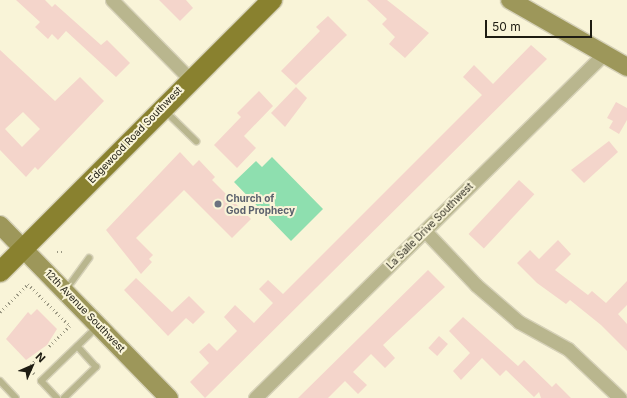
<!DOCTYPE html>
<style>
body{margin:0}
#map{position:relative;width:627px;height:398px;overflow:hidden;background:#f9f4d8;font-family:Inter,sans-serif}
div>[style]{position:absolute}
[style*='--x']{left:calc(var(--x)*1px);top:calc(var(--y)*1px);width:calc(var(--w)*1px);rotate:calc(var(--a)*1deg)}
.green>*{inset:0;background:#8edfaf}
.building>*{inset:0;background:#f4d5cb;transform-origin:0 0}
.path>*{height:2.5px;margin-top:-1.25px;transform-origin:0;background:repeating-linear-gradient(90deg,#9b9883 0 1px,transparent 0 4px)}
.roads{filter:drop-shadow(1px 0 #d6d1b8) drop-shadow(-1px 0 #d6d1b8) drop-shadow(0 1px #d6d1b8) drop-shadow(0 -1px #d6d1b8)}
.lane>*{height:6px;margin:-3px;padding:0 3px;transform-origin:3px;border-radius:3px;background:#b9b68e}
.street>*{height:13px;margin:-6.5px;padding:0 6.5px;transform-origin:6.5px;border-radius:6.5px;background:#b9b68e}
.secondary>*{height:18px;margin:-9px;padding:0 9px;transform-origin:9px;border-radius:9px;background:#9d975a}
.primary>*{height:20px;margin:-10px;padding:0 10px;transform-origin:10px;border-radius:10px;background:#89812f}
.dots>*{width:11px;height:11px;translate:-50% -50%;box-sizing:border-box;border:2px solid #f9f4d8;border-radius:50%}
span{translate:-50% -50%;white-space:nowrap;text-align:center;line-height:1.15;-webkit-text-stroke:4px #f9f4d8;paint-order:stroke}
.street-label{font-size:10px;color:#1e1c12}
.worship-label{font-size:10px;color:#5b616d;font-weight:700}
.left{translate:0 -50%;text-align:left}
.north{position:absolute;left:12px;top:346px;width:40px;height:40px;-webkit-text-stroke:3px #f9f4d8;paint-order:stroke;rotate:45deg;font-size:11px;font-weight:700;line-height:16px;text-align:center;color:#1e1c12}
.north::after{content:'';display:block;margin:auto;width:14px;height:18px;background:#1e1c12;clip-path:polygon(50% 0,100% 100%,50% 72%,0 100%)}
.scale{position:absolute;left:485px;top:20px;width:107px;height:18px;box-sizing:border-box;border:2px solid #1e1c12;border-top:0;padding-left:5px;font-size:12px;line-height:14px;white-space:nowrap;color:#1e1c12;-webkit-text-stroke:3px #f9f4d8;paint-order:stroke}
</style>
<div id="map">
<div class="green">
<i style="clip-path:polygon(272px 157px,323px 209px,291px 241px,234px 182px,256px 161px,262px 167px)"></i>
</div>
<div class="building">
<i style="clip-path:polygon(16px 0,45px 0,52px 7px,55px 4px,101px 45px,107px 40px,130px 63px,116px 77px,66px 31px,58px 40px,52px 34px,48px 39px,35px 27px,40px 22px)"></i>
<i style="clip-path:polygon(159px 0,186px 0,193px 8px,180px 21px)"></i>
<i style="clip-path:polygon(367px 0,387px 0,429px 33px,405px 58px,389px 44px,395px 37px,382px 24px,387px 19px)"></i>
<i style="clip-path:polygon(328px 16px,347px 35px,296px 85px,281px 71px,320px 31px,316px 27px)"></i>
<i style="clip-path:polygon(531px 45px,547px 59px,205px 398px,190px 382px,209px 363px,199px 352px,209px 343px,217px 351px,237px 331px,224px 317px,235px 305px,254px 323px,273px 303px,259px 289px,268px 280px,283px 294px,482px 95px,463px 77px,474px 65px,493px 84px)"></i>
<i style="clip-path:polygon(evenodd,0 50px,55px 101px,80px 77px,104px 101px,38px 170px,35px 167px,26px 177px,0 150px,0 50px,23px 112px,40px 129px,22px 147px,5px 129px,23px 112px)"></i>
<i style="clip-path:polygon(296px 87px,307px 98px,285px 127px,271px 113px)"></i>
<i style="clip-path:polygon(259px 91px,273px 106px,244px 136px,256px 148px,237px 168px,214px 145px,241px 117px,237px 113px)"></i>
<i style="clip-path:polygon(616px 102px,627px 108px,627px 120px,619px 134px,609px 128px,613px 121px,607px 118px)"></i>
<i style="clip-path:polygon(609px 141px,618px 152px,584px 183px,571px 170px)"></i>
<i style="clip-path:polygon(180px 152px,193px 166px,199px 160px,215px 177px,212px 180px,251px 219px,232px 238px,184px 190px,136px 238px,153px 255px,149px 259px,152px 262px,141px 274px,106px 230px)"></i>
<i style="left:519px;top:180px;width:21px;height:74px;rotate:43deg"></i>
<i style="clip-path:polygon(558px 240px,571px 254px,555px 270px,588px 295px,592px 291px,606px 303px,627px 281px,627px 305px,618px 314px,627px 324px,627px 351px,601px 325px,570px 300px,566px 304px,537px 283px,517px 263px,530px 250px,539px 259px)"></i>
<i style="clip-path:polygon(428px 270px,445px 287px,383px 345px,395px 358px,385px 368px,371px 354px,353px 372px,367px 385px,358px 394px,345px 381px,328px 398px,298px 398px)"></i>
<i style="clip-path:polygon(136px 278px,172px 312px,189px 296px,205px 312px,193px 324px,186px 318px,168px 336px,124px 290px)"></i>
<i style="clip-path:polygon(37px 309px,57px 329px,47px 345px,26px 360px,6px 339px,28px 312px,31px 315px)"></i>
<i style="clip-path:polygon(463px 317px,518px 366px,524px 360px,552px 387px,556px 383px,571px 398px,541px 398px,539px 392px,534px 397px,506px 370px,500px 376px,482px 358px,461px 380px,453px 371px,470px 353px,449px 331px)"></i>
<i style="left:439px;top:336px;width:12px;height:16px;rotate:42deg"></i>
</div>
<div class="path">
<i style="--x:57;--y:252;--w:7;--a:0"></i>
<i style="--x:0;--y:312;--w:40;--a:-45"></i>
<i style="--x:28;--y:284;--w:59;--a:45"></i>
<i style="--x:70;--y:326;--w:30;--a:135"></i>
<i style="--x:34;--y:374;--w:8;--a:-135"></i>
<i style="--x:28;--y:368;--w:21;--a:-47"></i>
</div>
<div class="roads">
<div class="lane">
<i style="--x:164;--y:110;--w:45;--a:44.1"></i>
<i style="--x:65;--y:291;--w:41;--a:-54"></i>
<i style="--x:0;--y:381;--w:23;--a:47"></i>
<i style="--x:57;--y:398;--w:23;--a:-133"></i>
<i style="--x:41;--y:381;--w:78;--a:-44"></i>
<i style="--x:64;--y:398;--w:45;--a:-44.1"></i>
<i style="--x:96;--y:367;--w:28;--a:-132"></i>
</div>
<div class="street">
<i style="--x:112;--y:0;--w:111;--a:45.4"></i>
<i style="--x:425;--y:231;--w:74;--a:46.6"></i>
<i style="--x:476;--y:285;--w:57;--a:40.7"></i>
<i style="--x:519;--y:322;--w:56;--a:28.9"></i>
<i style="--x:568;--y:349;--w:71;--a:43.3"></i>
<i style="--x:255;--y:398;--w:490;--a:-44.6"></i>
</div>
<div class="secondary">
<i style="--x:510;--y:0;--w:135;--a:29.8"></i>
<i style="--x:0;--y:225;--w:242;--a:45.7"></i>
</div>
<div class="primary">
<i style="--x:0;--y:272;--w:385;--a:-45"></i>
</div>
</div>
<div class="dots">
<i style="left:218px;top:204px;background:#6b7280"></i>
</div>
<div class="street-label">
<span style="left:135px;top:135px;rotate:-46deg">Edgewood Road Southwest</span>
<span style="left:430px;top:226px;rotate:-45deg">La Salle Drive Southwest</span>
<span style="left:85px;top:311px;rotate:46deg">12th Avenue Southwest</span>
</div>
<div class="worship-label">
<span class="left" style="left:226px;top:204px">Church of<br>God Prophecy</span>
</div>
<div class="north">N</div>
<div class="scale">50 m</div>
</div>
